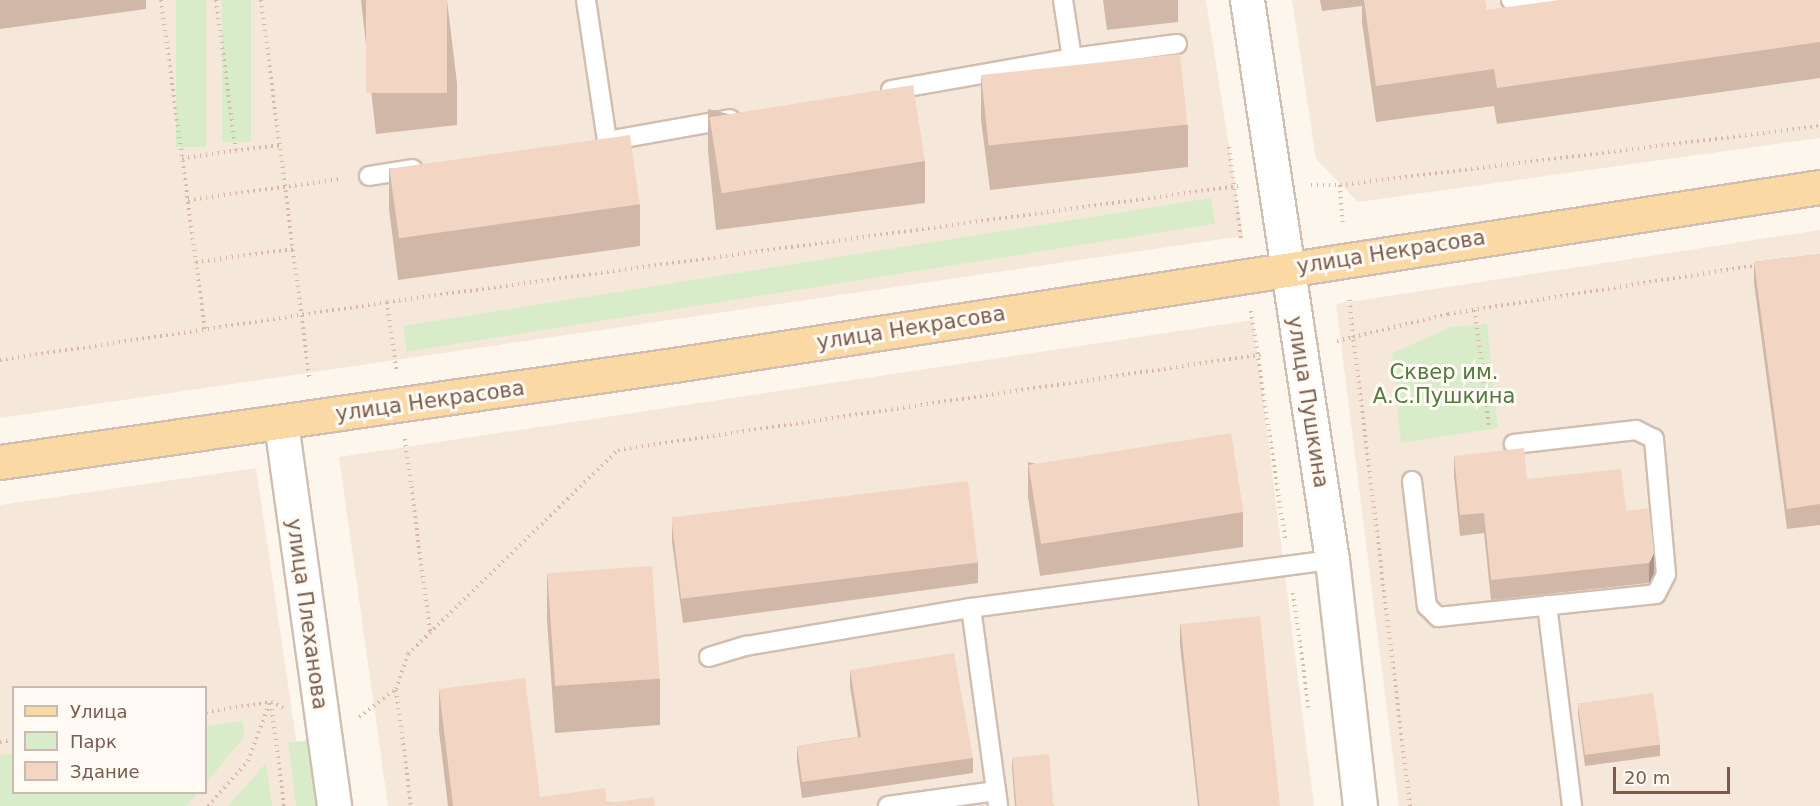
<!DOCTYPE html>
<meta charset="utf-8">
<style>
body{margin:0}
#map{position:relative;width:1820px;height:806px;overflow:hidden;background:#fdf6ec;font-family:"DejaVu Sans",sans-serif}
div>[style]{position:absolute}
[style*='--x']{left:calc(var(--x)*1px);top:calc(var(--y)*1px);width:calc(var(--w)*1px);rotate:calc(var(--a)*1deg)}
.residential>*{inset:0;background:#f5e8da}
.green>*{inset:0;background:#d8ecc9;transform-origin:0 0}
.path>*{height:4px;margin-top:-2px;transform-origin:0;background:repeating-linear-gradient(90deg,#d9b8a5 0 1.5px,transparent 0 6px)}
.roads{filter:drop-shadow(2px 0 #d1beb0) drop-shadow(-2px 0 #d1beb0) drop-shadow(0 2px #d1beb0) drop-shadow(0 -2px #d1beb0)}
.lane>*{height:18px;margin:-9px;padding:0 9px;transform-origin:9px;border-radius:9px;background:#fff}
.street>*{height:33px;margin:-16.5px;padding:0 16.5px;transform-origin:16.5px;border-radius:16.5px;background:#fff}
.secondary>*{height:33px;margin:-16.5px;padding:0 16.5px;transform-origin:16.5px;border-radius:16.5px;background:#fff}
.primary>*{height:33px;margin:-16.5px;padding:0 16.5px;transform-origin:16.5px;border-radius:16.5px;background:#fbd9a5}
.wall>*{inset:0;background:#d1b7a8}
.shaded-wall>*{inset:0;background:#aa9588}
.building>*{inset:0;background:#f3d5c3;transform-origin:0 0}
span{translate:-50% -50%;white-space:nowrap;text-align:center;line-height:1.15;-webkit-text-stroke:6px #fffaf3;paint-order:stroke}
.street-label{font-size:21px;color:#7a5c4d}
.park-label{font-size:21px;color:#537a41}
.legend{position:absolute;left:12px;top:686px;width:195px;height:108px;box-sizing:border-box;background:#fffaf3;border:2px solid #cabbb1;margin:0;padding:8px 10px;list-style:none;font-size:18px;color:#7a5c4d}
.legend li{display:flex;align-items:center;gap:12px;height:30px}
.legend b{width:30px;border:2px solid #cabbb1}
.scale{position:absolute;left:1613px;top:767px;width:117px;height:27px;box-sizing:border-box;border:3px solid #7a5c4d;border-top:0;padding-left:8px;font-size:18px;line-height:21px;white-space:nowrap;color:#7a5c4d;-webkit-text-stroke:4px #fffaf3;paint-order:stroke}
</style>
<div id="map">
<div class="residential">
<i style="clip-path:polygon(0 0,1206px 0,1243px 236px,0 418px)"></i>
<i style="clip-path:polygon(1292px 0,1820px 0,1820px 138px,1358px 202px,1316px 159px)"></i>
<i style="clip-path:polygon(1820px 230px,1820px 806px,1399px 806px,1336px 304px)"></i>
<i style="clip-path:polygon(1253px 320px,1314px 806px,388px 806px,339px 457px)"></i>
<i style="clip-path:polygon(evenodd,256px 468px,306px 806px,0 806px,0 505px,256px 468px,14px 688px,206px 688px,206px 792px,14px 792px,14px 688px)"></i>
</div>
<div class="green">
<i style="left:176px;top:0;width:30px;height:147px"></i>
<i style="left:222px;top:0;width:29px;height:142px"></i>
<i style="left:1211px;top:198px;width:26px;height:818px;rotate:81deg"></i>
<i style="clip-path:polygon(1487px 324px,1498px 428px,1401px 443px,1392px 353px,1451px 327px)"></i>
<i style="clip-path:polygon(243px 721px,244px 737px,206px 783px,206px 726px)"></i>
<i style="left:318px;top:739px;width:67px;height:30px;rotate:83deg"></i>
<i style="clip-path:polygon(13px 753px,14px 792px,198px 793px,186px 806px,0 806px,0 755px)"></i>
<i style="clip-path:polygon(266px 763px,272px 806px,228px 806px)"></i>
</div>
<div class="path">
<i style="--x:161;--y:0;--w:332;--a:82.4"></i>
<i style="--x:216;--y:0;--w:152;--a:82.5"></i>
<i style="--x:261;--y:0;--w:383;--a:82.7"></i>
<i style="--x:1229;--y:147;--w:95;--a:82.7"></i>
<i style="--x:182;--y:158;--w:99;--a:-7.6"></i>
<i style="--x:1311;--y:185;--w:29;--a:0"></i>
<i style="--x:1340;--y:185;--w:484;--a:-7"></i>
<i style="--x:1340;--y:185;--w:41;--a:85.8"></i>
<i style="--x:188;--y:200;--w:155;--a:-7.8"></i>
<i style="--x:196;--y:262;--w:99;--a:-7.6"></i>
<i style="--x:387;--y:302;--w:68;--a:82.3"></i>
<i style="--x:1475;--y:310;--w:119;--a:83.2"></i>
<i style="--x:1251;--y:311;--w:230;--a:81.5"></i>
<i style="--x:1337;--y:341;--w:16;--a:-14"></i>
<i style="--x:1353;--y:337;--w:41;--a:-95.6"></i>
<i style="--x:0;--y:360;--w:391;--a:-8.5"></i>
<i style="--x:387;--y:302;--w:859;--a:-7.76"></i>
<i style="--x:405;--y:439;--w:195;--a:82.6"></i>
<i style="--x:1293;--y:593;--w:118;--a:82.2"></i>
<i style="--x:396;--y:690;--w:117;--a:82.6"></i>
<i style="--x:271;--y:703;--w:104;--a:82.8"></i>
<i style="--x:206;--y:712;--w:66;--a:-8.7"></i>
<i style="--x:271;--y:702;--w:14;--a:25"></i>
<i style="--x:359;--y:717;--w:46;--a:-37.1"></i>
<i style="--x:396;--y:689;--w:37;--a:-71"></i>
<i style="--x:408;--y:654;--w:293;--a:-44.2"></i>
<i style="--x:618;--y:450;--w:653;--a:-8.45"></i>
<i style="--x:0;--y:742;--w:14;--a:-8"></i>
<i style="--x:208;--y:806;--w:60;--a:-48.4"></i>
<i style="--x:248;--y:761;--w:63;--a:-69.6"></i>
<i style="--x:1410;--y:806;--w:472;--a:-96.9"></i>
<i style="--x:1353;--y:337;--w:98;--a:-13.6"></i>
<i style="--x:1448;--y:314;--w:315;--a:-9"></i>
</div>
<div class="roads">
<div class="lane">
<i style="--x:586;--y:0;--w:143;--a:81.5"></i>
<i style="--x:607;--y:141;--w:125;--a:-10.1"></i>
<i style="--x:1063;--y:0;--w:59;--a:81.2"></i>
<i style="--x:1511;--y:0;--w:19;--a:18"></i>
<i style="--x:1529;--y:6;--w:51;--a:-6.7"></i>
<i style="--x:891;--y:90;--w:184;--a:-10"></i>
<i style="--x:1072;--y:58;--w:106;--a:-7.6"></i>
<i style="--x:369;--y:176;--w:44;--a:-9.2"></i>
<i style="--x:1412;--y:481;--w:126;--a:83.2"></i>
<i style="--x:1427;--y:606;--w:16;--a:45"></i>
<i style="--x:1438;--y:617;--w:219;--a:-6"></i>
<i style="--x:1656;--y:594;--w:22;--a:-63"></i>
<i style="--x:1666;--y:574;--w:136;--a:-95.1"></i>
<i style="--x:1654;--y:439;--w:20;--a:-153"></i>
<i style="--x:1636;--y:430;--w:123;--a:173.5"></i>
<i style="--x:1547;--y:605;--w:203;--a:82.9"></i>
<i style="--x:971;--y:608;--w:200;--a:82.2"></i>
<i style="--x:709;--y:657;--w:39;--a:-17"></i>
<i style="--x:746;--y:646;--w:228;--a:-9.6"></i>
<i style="--x:971;--y:608;--w:364;--a:-7.6"></i>
<i style="--x:888;--y:806;--w:109;--a:-7.9"></i>
</div>
<div class="street">
<i style="--x:281;--y:423;--w:387;--a:82.1"></i>
</div>
<div class="secondary">
<i style="--x:1247;--y:0;--w:566;--a:81.37"></i>
<i style="--x:1332;--y:560;--w:248;--a:83.5"></i>
</div>
<div class="primary">
<i style="--x:0;--y:462;--w:681;--a:-8.19"></i>
<i style="--x:674;--y:365;--w:1160;--a:-8.83"></i>
</div>
</div>
<div class="wall">
<i style="clip-path:polygon(0 0,146px 0,146px 9px,0 29px)"></i>
<i style="clip-path:polygon(361px 0,447px 0,457px 83px,457px 125px,376px 134px)"></i>
<i style="clip-path:polygon(1103px 0,1178px 0,1178px 22px,1107px 30px)"></i>
<i style="clip-path:polygon(1320px 0,1485px 0,1486px 10px,1820px 0,1820px 78px,1497px 124px,1494px 106px,1376px 122px,1362px 22px,1362px 6px,1322px 11px)"></i>
<i style="clip-path:polygon(981px 78px,1188px 125px,1188px 167px,990px 190px,981px 120px)"></i>
<i style="clip-path:polygon(708px 109px,925px 161px,925px 203px,716px 230px,708px 151px)"></i>
<i style="clip-path:polygon(389px 168px,640px 204px,640px 246px,398px 280px,389px 209px)"></i>
<i style="clip-path:polygon(1820px 254px,1820px 525px,1787px 529px,1754px 283px,1754px 262px)"></i>
<i style="clip-path:polygon(1454px 456px,1626px 511px,1654px 573px,1649px 583px,1491px 600px,1484px 533px,1460px 536px,1454px 476px)"></i>
<i style="clip-path:polygon(1028px 462px,1243px 512px,1243px 547px,1040px 576px,1028px 497px)"></i>
<i style="clip-path:polygon(672px 521px,978px 562px,978px 583px,683px 623px,672px 542px)"></i>
<i style="clip-path:polygon(547px 574px,660px 679px,660px 725px,555px 733px,547px 620px)"></i>
<i style="clip-path:polygon(1180px 624px,1280px 806px,1198px 806px,1180px 645px)"></i>
<i style="clip-path:polygon(850px 670px,973px 758px,973px 773px,802px 798px,797px 761px,797px 746px,858px 737px,850px 686px)"></i>
<i style="clip-path:polygon(439px 689px,540px 797px,655px 806px,448px 806px,439px 731px)"></i>
<i style="clip-path:polygon(1578px 703px,1660px 745px,1660px 756px,1585px 766px,1578px 714px)"></i>
<i style="clip-path:polygon(1012px 758px,1054px 806px,1015px 806px,1012px 769px)"></i>
</div>
<div class="shaded-wall">
<i style="clip-path:polygon(1654px 553px,1654px 573px,1649px 583px,1649px 563px)"></i>
</div>
<div class="building">
<i style="left:366px;top:0;width:81px;height:93px"></i>
<i style="clip-path:polygon(1364px 0,1485px 0,1486px 10px,1559px 0,1820px 0,1820px 42px,1497px 88px,1494px 69px,1376px 86px)"></i>
<i style="left:1180px;top:54px;width:71px;height:200px;rotate:84deg"></i>
<i style="left:913px;top:85px;width:77px;height:206px;rotate:81deg"></i>
<i style="left:630px;top:135px;width:70px;height:243px;rotate:82deg"></i>
<i style="clip-path:polygon(1820px 254px,1820px 504px,1787px 509px,1754px 262px)"></i>
<i style="left:1231px;top:433px;width:80px;height:205px;rotate:81deg"></i>
<i style="clip-path:polygon(1524px 448px,1527px 479px,1621px 469px,1626px 511px,1649px 508px,1654px 553px,1649px 563px,1491px 580px,1484px 513px,1460px 515px,1454px 456px)"></i>
<i style="left:968px;top:481px;width:82px;height:299px;rotate:83deg"></i>
<i style="left:652px;top:566px;width:113px;height:105px;rotate:86deg"></i>
<i style="left:1260px;top:616px;width:191px;height:80px;rotate:84deg"></i>
<i style="clip-path:polygon(954px 653px,973px 758px,802px 782px,797px 746px,861px 737px,850px 670px)"></i>
<i style="clip-path:polygon(525px 678px,540px 797px,605px 788px,607px 803px,654px 797px,655px 806px,453px 806px,439px 689px)"></i>
<i style="left:1653px;top:693px;width:52px;height:76px;rotate:82deg"></i>
<i style="left:1049px;top:754px;width:52px;height:37px;rotate:85deg"></i>
</div>
<div class="street-label">
<span style="left:1391px;top:252px;rotate:-9deg">улица Некрасова</span>
<span style="left:911px;top:328px;rotate:-9deg">улица Некрасова</span>
<span style="left:430px;top:401px;rotate:-8deg">улица Некрасова</span>
<span style="left:1308px;top:402px;rotate:81deg">улица Пушкина</span>
<span style="left:307px;top:614px;rotate:82deg">улица Плеханова</span>
</div>
<div class="park-label">
<span style="left:1444px;top:384px">Сквер им.<br>А.С.Пушкина</span>
</div>
<ul class="legend">
<li><b style="height:8px;background:#fbd9a5"></b>Улица</li>
<li><b style="height:16px;background:#d8ecc9"></b>Парк</li>
<li><b style="height:16px;background:#f3d5c3"></b>Здание</li>
</ul>
<div class="scale">20 m</div>
</div>
